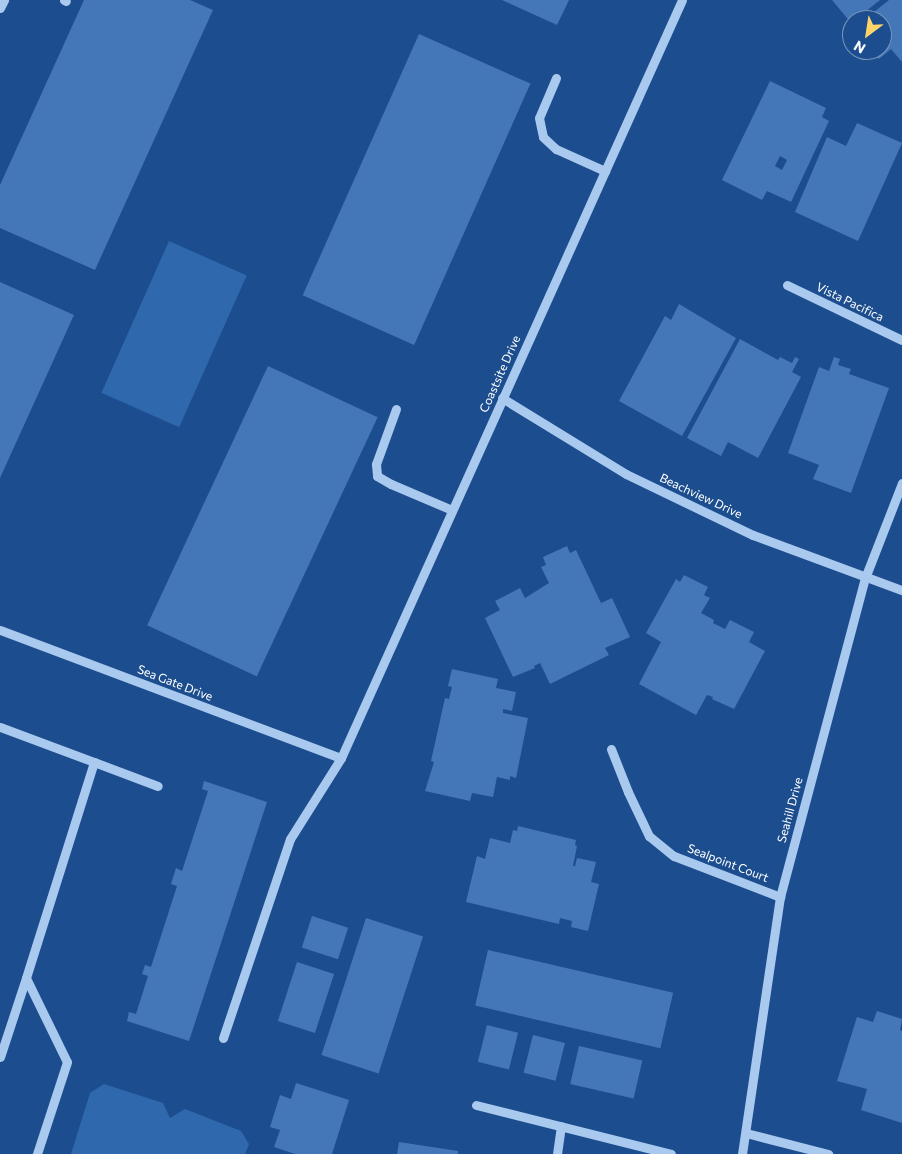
<!DOCTYPE html>
<style>
body{margin:0}
#map{position:relative;width:902px;height:1154px;overflow:hidden;background:#1c4e8f;font-family:Commissioner,sans-serif}
div>[style]{position:absolute}
[style*='--x']{left:calc(var(--x)*1px);top:calc(var(--y)*1px);width:calc(var(--w)*1px);rotate:calc(var(--a)*1deg)}
.green>*{inset:0;background:#2f68ad;transform-origin:0 0}
.building>*{inset:0;background:#4477b7;transform-origin:0 0}
.minor>*{height:9px;margin:-4.5px;padding:0 4.5px;transform-origin:4.5px;border-radius:4.5px;background:#aac9ee}
span{translate:-50% -50%;white-space:nowrap;text-align:center;line-height:1.15;-webkit-text-stroke:4px #1c4e8f;paint-order:stroke}
.street-label{font-size:12px;color:#fff}
.north{position:absolute;left:842px;top:10px;width:50px;height:50px;box-sizing:border-box;background:#1c4e8f;border:1px solid #7795bc;border-radius:50%;rotate:211deg;font-size:14px;font-weight:700;line-height:20px;text-align:center;color:#fff}
.north::after{content:'';display:block;margin:auto;width:18px;height:22px;background:#fed368;clip-path:polygon(50% 0,100% 100%,50% 72%,0 100%)}
</style>
<div id="map">
<div class="green">
<i style="left:169px;top:241px;width:85px;height:166px;rotate:24deg"></i>
<i style="clip-path:polygon(104px 1084px,163px 1103px,170px 1118px,185px 1109px,241px 1131px,249px 1144px,245px 1154px,71px 1154px,90px 1093px)"></i>
</div>
<div class="building">
<i style="clip-path:polygon(84px 0,190px 0,213px 10px,95px 270px,0 228px,0 185px)"></i>
<i style="clip-path:polygon(502px 0,569px 0,557px 25px)"></i>
<i style="clip-path:polygon(832px 0,880px 0,855px 20px,852px 20px,851px 23px)"></i>
<i style="clip-path:polygon(889px 0,902px 0,902px 62px,891px 49px,879px 59px,871px 50px,882px 50px,882px 20px,864px 20px)"></i>
<i style="left:419px;top:34px;width:122px;height:286px;rotate:24deg"></i>
<i style="clip-path:polygon(evenodd,770px 81px,826px 108px,822px 117px,829px 121px,791px 202px,767px 191px,762px 200px,722px 180px,770px 81px,780px 156px,787px 160px,782px 170px,775px 166px,780px 156px)"></i>
<i style="clip-path:polygon(857px 123px,902px 143px,858px 241px,795px 212px,827px 137px,846px 146px)"></i>
<i style="clip-path:polygon(0 282px,74px 315px,0 478px)"></i>
<i style="clip-path:polygon(679px 304px,736px 338px,682px 436px,619px 401px,665px 316px,671px 320px)"></i>
<i style="clip-path:polygon(740px 339px,778px 360px,780px 357px,792px 363px,795px 357px,799px 359px,792px 372px,801px 377px,758px 458px,728px 442px,721px 456px,687px 438px)"></i>
<i style="clip-path:polygon(834px 357px,840px 359px,838px 365px,851px 369px,849px 374px,889px 388px,851px 493px,813px 479px,819px 465px,788px 453px,819px 367px,829px 371px)"></i>
<i style="left:268px;top:366px;width:121px;height:286px;rotate:25deg"></i>
<i style="clip-path:polygon(567px 546px,570px 553px,576px 550px,601px 603px,612px 598px,630px 637px,605px 648px,609px 655px,550px 684px,540px 663px,534px 666px,535px 668px,513px 677px,485px 618px,500px 610px,495px 601px,520px 588px,525px 598px,549px 583px,541px 567px,546px 565px,543px 557px)"></i>
<i style="clip-path:polygon(684px 575px,708px 587px,704px 595px,710px 598px,701px 613px,714px 620px,713px 623px,725px 629px,730px 620px,754px 632px,749px 642px,765px 651px,734px 709px,712px 699px,713px 697px,707px 695px,696px 715px,639px 684px,661px 642px,646px 633px,676px 579px,680px 582px)"></i>
<i style="clip-path:polygon(452px 669px,498px 679px,496px 688px,516px 692px,512px 711px,503px 709px,503px 713px,528px 718px,516px 778px,510px 776px,510px 780px,497px 777px,493px 797px,472px 793px,470px 801px,425px 791px,434px 762px,431px 761px,445px 698px,449px 699px,452px 687px,448px 686px)"></i>
<i style="clip-path:polygon(204px 781px,267px 802px,189px 1041px,127px 1021px,129px 1012px,136px 1014px,148px 976px,142px 974px,145px 965px,151px 967px,177px 886px,171px 884px,176px 868px,182px 871px,208px 791px,202px 789px)"></i>
<i style="clip-path:polygon(518px 826px,576px 840px,575px 845px,577px 846px,573px 866px,575px 866px,577px 858px,596px 862px,591px 882px,599px 884px,588px 931px,571px 927px,572px 921px,560px 918px,559px 924px,466px 902px,477px 856px,485px 859px,490px 838px,510px 843px,513px 830px,517px 831px)"></i>
<i style="left:312px;top:916px;width:38px;height:33px;rotate:18deg"></i>
<i style="left:366px;top:918px;width:60px;height:144px;rotate:18deg"></i>
<i style="left:488px;top:950px;width:190px;height:57px;rotate:13deg"></i>
<i style="left:297px;top:962px;width:39px;height:62px;rotate:18deg"></i>
<i style="clip-path:polygon(877px 1011px,902px 1019px,900px 1030px,902px 1031px,902px 1123px,861px 1110px,867px 1089px,837px 1081px,857px 1017px,873px 1022px)"></i>
<i style="left:487px;top:1025px;width:32px;height:38px;rotate:14deg"></i>
<i style="left:533px;top:1035px;width:33px;height:39px;rotate:14deg"></i>
<i style="left:579px;top:1046px;width:65px;height:39px;rotate:13deg"></i>
<i style="clip-path:polygon(296px 1083px,349px 1100px,332px 1154px,295px 1154px,274px 1147px,280px 1130px,270px 1127px,280px 1095px,291px 1099px)"></i>
<i style="clip-path:polygon(399px 1142px,458px 1151px,458px 1154px,397px 1154px)"></i>
</div>
<div class="minor">
<i style="--x:64;--y:0;--w:2;--a:27"></i>
<i style="--x:0;--y:8;--w:9;--a:-63"></i>
<i style="--x:556;--y:78;--w:43;--a:113"></i>
<i style="--x:539;--y:118;--w:19;--a:78"></i>
<i style="--x:543;--y:137;--w:18;--a:43"></i>
<i style="--x:556;--y:149;--w:54;--a:24.2"></i>
<i style="--x:787;--y:285;--w:127;--a:25.6"></i>
<i style="--x:502;--y:398;--w:145;--a:31.5"></i>
<i style="--x:626;--y:474;--w:141;--a:25.7"></i>
<i style="--x:753;--y:535;--w:159;--a:20.3"></i>
<i style="--x:396;--y:409;--w:59;--a:110"></i>
<i style="--x:376;--y:464;--w:12;--a:85"></i>
<i style="--x:377;--y:476;--w:16;--a:30"></i>
<i style="--x:391;--y:484;--w:66;--a:23.1"></i>
<i style="--x:0;--y:630;--w:364;--a:20.6"></i>
<i style="--x:0;--y:727;--w:100;--a:20.4"></i>
<i style="--x:94;--y:762;--w:226;--a:107.5"></i>
<i style="--x:26;--y:978;--w:93;--a:64"></i>
<i style="--x:67;--y:1062;--w:97;--a:108.1"></i>
<i style="--x:611;--y:749;--w:46;--a:68.4"></i>
<i style="--x:628;--y:792;--w:49;--a:64.5"></i>
<i style="--x:649;--y:836;--w:32;--a:39"></i>
<i style="--x:674;--y:856;--w:114;--a:21.1"></i>
<i style="--x:94;--y:762;--w:68;--a:20.6"></i>
<i style="--x:223;--y:1038;--w:210;--a:-71.4"></i>
<i style="--x:290;--y:839;--w:96;--a:-57.8"></i>
<i style="--x:341;--y:758;--w:831;--a:-65.78"></i>
<i style="--x:0;--y:1057;--w:83;--a:-71.8"></i>
<i style="--x:476;--y:1105;--w:201;--a:14.1"></i>
<i style="--x:746;--y:1133;--w:85;--a:14.4"></i>
<i style="--x:557;--y:1154;--w:28;--a:-82"></i>
<i style="--x:742;--y:1154;--w:260;--a:-81.6"></i>
<i style="--x:780;--y:897;--w:330;--a:-75.1"></i>
<i style="--x:865;--y:578;--w:102;--a:-68.7"></i>
</div>
<div class="street-label">
<span style="left:850px;top:302px;rotate:26deg">Vista Pacifica</span>
<span style="left:500px;top:374px;rotate:-66deg">Coastsite Drive</span>
<span style="left:701px;top:496px;rotate:25deg">Beachview Drive</span>
<span style="left:175px;top:683px;rotate:21deg">Sea Gate Drive</span>
<span style="left:790px;top:810px;rotate:-75deg">Seahill Drive</span>
<span style="left:728px;top:863px;rotate:21deg">Sealpoint Court</span>
</div>
<div class="north">N</div>
</div>
